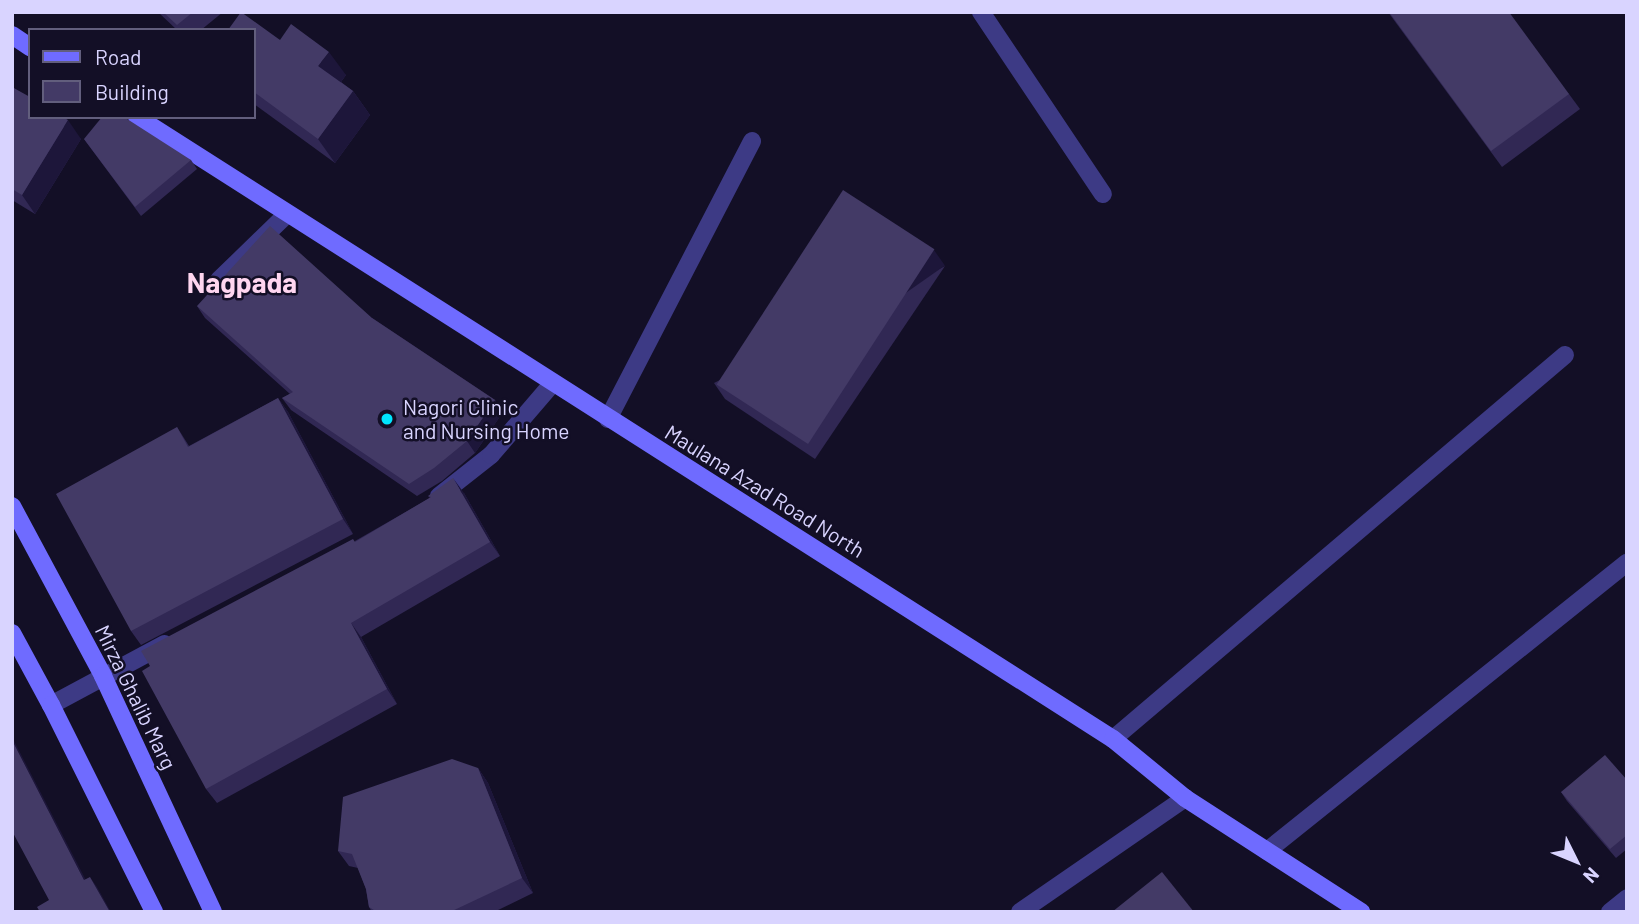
<!DOCTYPE html>
<style>
body{margin:0}
#map{position:relative;width:1639px;height:924px;overflow:hidden;background:#130f26;font-family:Barlow,sans-serif}
div>[style]{position:absolute}
[style*='--x']{left:calc(var(--x)*1px);top:calc(var(--y)*1px);width:calc(var(--w)*1px);rotate:calc(var(--a)*1deg)}
.lane>*{height:18px;margin:-9px;padding:0 9px;transform-origin:9px;border-radius:9px;background:#3d3a85}
.street>*{height:18px;margin:-9px;padding:0 9px;transform-origin:9px;border-radius:9px;background:#3d3a85}
.secondary>*{height:18px;margin:-9px;padding:0 9px;transform-origin:9px;border-radius:9px;background:#6f6bff}
.wall>*{inset:0;background:#312854}
.shaded-wall>*{inset:0;background:#1d163a;transform-origin:0 0}
.building>*{inset:0;background:#433a66;transform-origin:0 0}
.dots>*{width:19px;height:19px;translate:-50% -50%;box-sizing:border-box;border:4px solid #130f26;border-radius:50%}
span{translate:-50% -50%;white-space:nowrap;text-align:center;line-height:1.15;-webkit-text-stroke:5px #130f26;paint-order:stroke}
.poi-label{font-size:21px;color:#d9d4ff}
.left{translate:0 -50%;text-align:left}
.street-label{font-size:21px;color:#d9d4ff}
.district-label{font-size:28px;color:#ffd6f0;font-weight:700}
.frame{position:absolute;inset:0;border:14px solid #d9d4ff;pointer-events:none}
.legend{position:absolute;left:28px;top:28px;width:228px;height:91px;box-sizing:border-box;background:#130f26;border:2px solid #625e7d;margin:0;padding:9px 12px;list-style:none;font-size:21px;color:#d9d4ff}
.legend li{display:flex;align-items:center;gap:14px;height:35px}
.legend b{width:35px;border:2px solid #625e7d}
.north{position:absolute;left:1541px;top:826px;width:70px;height:70px;-webkit-text-stroke:5px #130f26;paint-order:stroke;rotate:133deg;font-size:19px;font-weight:700;line-height:28px;text-align:center;color:#d9d4ff}
.north::after{content:'';display:block;margin:auto;width:24px;height:32px;background:#d9d4ff;clip-path:polygon(50% 0,100% 100%,50% 72%,0 100%)}
</style>
<div id="map">
<div class="lane">
<i style="--x:981;--y:12;--w:219;--a:56.2"></i>
</div>
<div class="street">
<i style="--x:219;--y:280;--w:93;--a:-44.1"></i>
<i style="--x:608;--y:419;--w:313;--a:-62.6"></i>
<i style="--x:439;--y:496;--w:66;--a:-38.3"></i>
<i style="--x:491;--y:455;--w:95;--a:-49.3"></i>
<i style="--x:51;--y:705;--w:129;--a:-28.2"></i>
<i style="--x:1113;--y:739;--w:593;--a:-40.35"></i>
<i style="--x:1267;--y:851;--w:461;--a:-38.7"></i>
<i style="--x:1020;--y:912;--w:201;--a:-34.6"></i>
<i style="--x:1610;--y:912;--w:22;--a:-39"></i>
</div>
<div class="secondary">
<i style="--x:12;--y:35;--w:22;--a:34"></i>
<i style="--x:137;--y:117;--w:1157;--a:32.51"></i>
<i style="--x:1113;--y:739;--w:93;--a:39.3"></i>
<i style="--x:1185;--y:798;--w:210;--a:32.9"></i>
<i style="--x:12;--y:506;--w:193;--a:61.8"></i>
<i style="--x:103;--y:676;--w:260;--a:65"></i>
<i style="--x:12;--y:633;--w:82;--a:61.6"></i>
<i style="--x:51;--y:705;--w:231;--a:63.5"></i>
</div>
<div class="wall">
<i style="clip-path:polygon(158px 12px,223px 12px,201px 30px,177px 30px)"></i>
<i style="clip-path:polygon(1388px 12px,1569px 94px,1580px 109px,1502px 167px)"></i>
<i style="clip-path:polygon(254px 30px,280px 40px,346px 75px,341px 82px,353px 91px,370px 115px,335px 163px,254px 104px)"></i>
<i style="clip-path:polygon(12px 87px,81px 139px,35px 214px,12px 200px)"></i>
<i style="clip-path:polygon(84px 139px,191px 160px,197px 169px,141px 216px)"></i>
<i style="clip-path:polygon(945px 266px,815px 459px,725px 399px,714px 383px)"></i>
<i style="clip-path:polygon(197px 306px,372px 318px,495px 400px,503px 412px,475px 453px,442px 481px,417px 496px,291px 410px,282px 398px,290px 394px,205px 318px)"></i>
<i style="clip-path:polygon(278px 398px,288px 412px,353px 534px,141px 645px,131px 631px,177px 427px,189px 446px)"></i>
<i style="clip-path:polygon(464px 493px,500px 556px,361px 637px,397px 704px,217px 803px,206px 789px,355px 541px,430px 498px,428px 496px)"></i>
<i style="clip-path:polygon(478px 768px,488px 783px,533px 893px,494px 912px,372px 912px,369px 907px,366px 889px,358px 868px,349px 866px,338px 851px)"></i>
<i style="clip-path:polygon(1627px 780px,1627px 849px,1616px 858px,1567px 801px,1561px 792px)"></i>
</div>
<div class="shaded-wall">
<i style="clip-path:polygon(329px 52px,346px 75px,335px 90px,318px 66px)"></i>
<i style="clip-path:polygon(353px 91px,370px 115px,335px 163px,318px 139px)"></i>
<i style="clip-path:polygon(68px 120px,81px 139px,35px 214px,22px 195px)"></i>
<i style="left:934px;top:250px;width:19px;height:234px;rotate:55deg"></i>
<i style="clip-path:polygon(278px 398px,288px 412px,353px 534px,343px 519px)"></i>
<i style="clip-path:polygon(495px 400px,503px 412px,475px 453px,467px 441px)"></i>
<i style="clip-path:polygon(453px 478px,464px 493px,500px 556px,490px 542px)"></i>
<i style="clip-path:polygon(351px 623px,361px 637px,397px 704px,387px 689px)"></i>
<i style="clip-path:polygon(12px 737px,91px 890px,84px 880px,12px 740px)"></i>
<i style="clip-path:polygon(478px 768px,488px 783px,533px 893px,522px 878px)"></i>
<i style="clip-path:polygon(90px 877px,97px 887px,111px 912px,110px 912px)"></i>
</div>
<div class="building">
<i style="clip-path:polygon(163px 12px,193px 12px,177px 25px)"></i>
<i style="clip-path:polygon(241px 12px,280px 40px,291px 24px,329px 52px,318px 66px,353px 91px,318px 139px,254px 92px,254px 30px,228px 30px)"></i>
<i style="clip-path:polygon(1389px 12px,1509px 12px,1569px 94px,1491px 151px)"></i>
<i style="clip-path:polygon(12px 87px,30px 97px,30px 117px,63px 117px,68px 120px,22px 195px,12px 189px)"></i>
<i style="clip-path:polygon(102px 117px,124px 117px,191px 160px,135px 207px,84px 139px)"></i>
<i style="left:843px;top:190px;width:109px;height:232px;rotate:33deg"></i>
<i style="clip-path:polygon(270px 226px,372px 318px,495px 400px,467px 441px,434px 468px,409px 484px,282px 398px,293px 392px,197px 306px)"></i>
<i style="clip-path:polygon(278px 398px,343px 519px,131px 631px,56px 494px,177px 427px,188px 447px)"></i>
<i style="clip-path:polygon(453px 478px,490px 542px,351px 623px,387px 689px,206px 789px,142px 671px,150px 666px,141px 651px,353px 539px,355px 542px,431px 497px,428px 496px)"></i>
<i style="clip-path:polygon(12px 740px,84px 880px,90px 877px,110px 912px,40px 912px,37px 907px,49px 900px,12px 831px)"></i>
<i style="clip-path:polygon(1605px 755px,1627px 780px,1627px 835px,1610px 849px,1561px 792px)"></i>
<i style="clip-path:polygon(452px 759px,478px 768px,522px 878px,450px 912px,377px 912px,369px 907px,366px 889px,352px 854px,338px 851px,343px 797px)"></i>
<i style="clip-path:polygon(1162px 872px,1194px 912px,1112px 912px)"></i>
</div>
<div class="dots">
<i style="left:387px;top:419px;background:#00e5ff"></i>
</div>
<div class="poi-label">
<span class="left" style="left:403px;top:419px">Nagori Clinic<br>and Nursing Home</span>
</div>
<div class="street-label">
<span style="left:765px;top:491px;rotate:32deg">Maulana Azad Road North</span>
<span style="left:136px;top:697px;rotate:64deg">Mirza Ghalib Marg</span>
</div>
<div class="district-label">
<span style="left:242px;top:282px">Nagpada</span>
</div>
<div class="frame"></div>
<ul class="legend">
<li><b style="height:9px;background:#6f6bff"></b>Road</li>
<li><b style="height:19px;background:#433a66"></b>Building</li>
</ul>
<div class="north">N</div>
</div>
